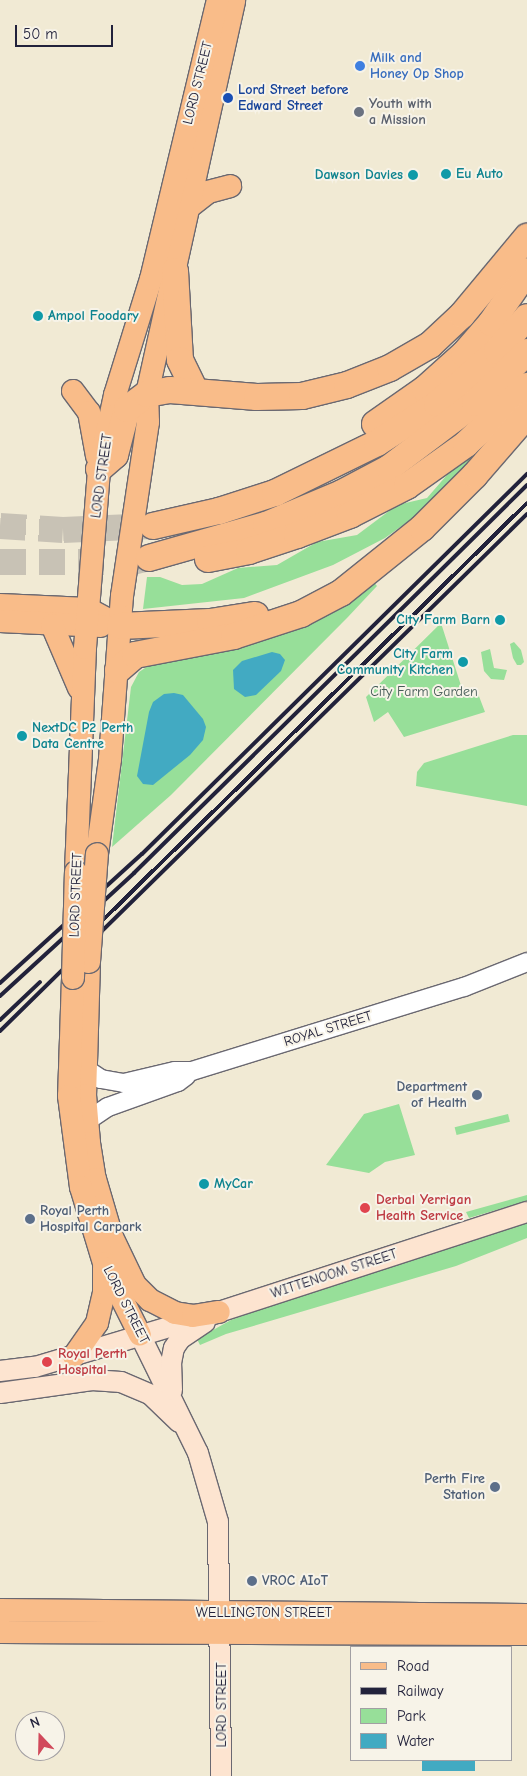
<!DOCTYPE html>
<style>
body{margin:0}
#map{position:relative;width:527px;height:1776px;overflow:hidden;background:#f1ead4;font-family:"Comic Neue",sans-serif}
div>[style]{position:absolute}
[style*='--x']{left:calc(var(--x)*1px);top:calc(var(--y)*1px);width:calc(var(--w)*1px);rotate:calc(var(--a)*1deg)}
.green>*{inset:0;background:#97df99;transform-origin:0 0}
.water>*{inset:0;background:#42aac2;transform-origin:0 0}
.motorway-tunnel>*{height:26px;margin-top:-13px;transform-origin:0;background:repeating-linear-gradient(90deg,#c8c2b5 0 26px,transparent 0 39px)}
.roads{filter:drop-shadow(1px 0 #6a6871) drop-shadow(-1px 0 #6a6871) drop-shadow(0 1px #6a6871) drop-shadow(0 -1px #6a6871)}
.tertiary>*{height:18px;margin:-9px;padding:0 9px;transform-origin:9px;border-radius:9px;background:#fff}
.secondary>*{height:20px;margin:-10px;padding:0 10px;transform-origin:10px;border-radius:10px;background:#fde4d0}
.primary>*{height:22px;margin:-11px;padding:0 11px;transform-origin:11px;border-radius:11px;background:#f9bc89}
.motorway>*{height:26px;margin:-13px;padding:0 13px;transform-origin:13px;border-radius:13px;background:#f9bc89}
.rail>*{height:4px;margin:-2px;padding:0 2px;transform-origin:2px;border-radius:2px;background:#22223b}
.bridges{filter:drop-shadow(1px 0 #6a6871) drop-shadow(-1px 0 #6a6871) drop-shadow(0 1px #6a6871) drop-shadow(0 -1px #6a6871)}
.primary-bridge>*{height:22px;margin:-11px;padding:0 11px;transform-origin:11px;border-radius:11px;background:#f9bc89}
.dots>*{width:14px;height:14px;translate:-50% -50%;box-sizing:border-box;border:2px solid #f7f3e8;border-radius:50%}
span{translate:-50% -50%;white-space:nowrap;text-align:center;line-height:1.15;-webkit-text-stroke:4px #f7f3e8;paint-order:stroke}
.shop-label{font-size:14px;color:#366cbe;font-weight:700}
.left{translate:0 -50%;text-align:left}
.street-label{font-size:14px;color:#22223b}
.transit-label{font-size:14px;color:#164399;font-weight:700}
.worship-label{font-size:14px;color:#5b616d;font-weight:700}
.culture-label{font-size:14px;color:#0d838f;font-weight:700}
.right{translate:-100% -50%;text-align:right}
.park-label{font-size:14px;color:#455b57}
.service-label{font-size:14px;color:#4e5e75;font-weight:700}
.health-label{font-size:14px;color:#be3a42;font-weight:700}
.legend{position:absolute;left:350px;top:1646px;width:162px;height:115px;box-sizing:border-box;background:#f7f3e8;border:1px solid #a29fa3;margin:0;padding:6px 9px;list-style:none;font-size:15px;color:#22223b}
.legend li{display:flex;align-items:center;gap:10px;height:25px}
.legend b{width:25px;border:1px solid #a29fa3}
.north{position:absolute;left:15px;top:1711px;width:50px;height:50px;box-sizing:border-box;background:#f7f3e8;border:1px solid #a29fa3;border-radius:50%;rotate:339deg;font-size:14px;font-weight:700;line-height:20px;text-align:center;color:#22223b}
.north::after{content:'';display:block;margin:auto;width:18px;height:22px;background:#d1495b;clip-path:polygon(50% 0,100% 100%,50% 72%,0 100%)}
.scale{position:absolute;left:15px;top:25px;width:98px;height:22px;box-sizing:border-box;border:2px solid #22223b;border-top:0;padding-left:6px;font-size:15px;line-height:18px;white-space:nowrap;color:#22223b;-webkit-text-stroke:4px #f7f3e8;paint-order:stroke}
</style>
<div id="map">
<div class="green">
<i style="clip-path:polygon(492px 435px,452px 484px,417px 515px,385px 538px,333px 565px,244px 598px,143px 609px,147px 577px,160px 577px,182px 585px,202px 584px,238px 568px,277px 565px,317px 542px,357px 535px,397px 505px,427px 498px,453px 468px)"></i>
<i style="clip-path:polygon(371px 579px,377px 586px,347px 618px,171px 795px,112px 847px,131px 687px,139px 672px,154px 662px)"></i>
<i style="clip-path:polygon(441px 623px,464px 695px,477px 691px,485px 712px,404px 737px,388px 712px,374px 722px,366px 697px)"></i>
<i style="clip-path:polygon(514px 642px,521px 650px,524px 662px,521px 665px,517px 665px,513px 658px,510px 644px)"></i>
<i style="clip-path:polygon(490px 649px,494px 668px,507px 670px,504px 680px,491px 679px,484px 671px,481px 652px)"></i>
<i style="clip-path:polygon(513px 735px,527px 735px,527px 806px,416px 786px,417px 772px,424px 763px)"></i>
<i style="clip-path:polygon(399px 1104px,415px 1155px,385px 1162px,369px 1173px,326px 1165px,364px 1114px)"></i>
<i style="left:508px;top:1114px;width:8px;height:55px;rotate:76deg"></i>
<i style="clip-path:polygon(527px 1195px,527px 1201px,469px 1218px,466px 1212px)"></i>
<i style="clip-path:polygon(527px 1223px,527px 1238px,456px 1266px,226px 1334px,200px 1345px,197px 1339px,231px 1320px,287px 1300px)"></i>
</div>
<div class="water">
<i style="clip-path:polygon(272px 652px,280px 654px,285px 660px,281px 671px,256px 695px,245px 697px,234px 689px,233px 670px,242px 661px)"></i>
<i style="clip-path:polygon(174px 693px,183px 695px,203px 719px,206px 727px,203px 740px,190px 755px,153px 785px,143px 784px,137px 776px,149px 712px,153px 702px,164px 694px)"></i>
<i style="left:422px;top:1760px;width:53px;height:11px"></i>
</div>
<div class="motorway-tunnel">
<i style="--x:0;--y:526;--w:63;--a:3.6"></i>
<i style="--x:63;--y:530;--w:90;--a:-2.5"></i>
<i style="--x:0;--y:562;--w:133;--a:0"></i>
<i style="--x:133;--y:562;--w:16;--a:-14"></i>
</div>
<div class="roads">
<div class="tertiary">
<i style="--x:86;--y:1069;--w:18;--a:34"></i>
<i style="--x:101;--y:1079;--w:23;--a:10"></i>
<i style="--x:124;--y:1083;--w:52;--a:-13.2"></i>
<i style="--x:175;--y:1071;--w:17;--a:0"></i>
<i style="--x:192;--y:1071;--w:285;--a:-17.2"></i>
<i style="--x:464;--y:987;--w:68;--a:-21.6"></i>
<i style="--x:87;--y:1121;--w:25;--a:-34"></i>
<i style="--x:108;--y:1107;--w:74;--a:-19.7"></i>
<i style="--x:178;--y:1082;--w:10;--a:-37"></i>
</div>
<div class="secondary">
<i style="--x:140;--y:1335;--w:131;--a:63.8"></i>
<i style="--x:198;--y:1453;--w:72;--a:73.8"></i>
<i style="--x:218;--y:1522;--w:254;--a:89.3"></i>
<i style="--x:0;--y:1371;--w:35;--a:-7"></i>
<i style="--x:35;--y:1367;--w:192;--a:-16.6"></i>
<i style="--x:219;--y:1312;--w:324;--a:-18"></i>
<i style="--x:172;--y:1390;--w:27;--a:-92"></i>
<i style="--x:171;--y:1363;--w:15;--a:-79"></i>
<i style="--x:174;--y:1348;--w:11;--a:-56"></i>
<i style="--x:180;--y:1339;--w:30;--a:-34"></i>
<i style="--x:0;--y:1393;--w:93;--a:-8"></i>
<i style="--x:92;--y:1380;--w:29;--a:4"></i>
<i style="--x:121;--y:1382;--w:33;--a:23"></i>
<i style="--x:151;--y:1395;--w:39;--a:44"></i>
</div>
<div class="primary">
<i style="--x:189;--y:207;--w:24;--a:-38"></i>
<i style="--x:208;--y:192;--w:23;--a:-15"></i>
<i style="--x:73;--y:391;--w:26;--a:53"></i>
<i style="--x:89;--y:412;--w:45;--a:79.7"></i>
<i style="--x:0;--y:605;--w:88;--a:2.6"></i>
<i style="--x:88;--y:609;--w:36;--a:28"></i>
<i style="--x:0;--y:621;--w:101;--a:2.8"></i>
<i style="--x:52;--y:625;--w:69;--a:66.8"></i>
<i style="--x:97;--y:854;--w:96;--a:-82.2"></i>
<i style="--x:110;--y:759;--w:163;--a:-85.8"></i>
<i style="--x:122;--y:596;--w:176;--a:-81.5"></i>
<i style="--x:148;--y:422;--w:28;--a:-92"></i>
<i style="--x:147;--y:394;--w:403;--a:-77.5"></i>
<i style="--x:76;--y:872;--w:224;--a:-87.7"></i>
<i style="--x:85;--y:648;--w:180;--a:-85.5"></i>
<i style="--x:99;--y:469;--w:76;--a:-77.8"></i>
<i style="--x:115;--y:395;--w:121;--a:-72.8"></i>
<i style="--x:151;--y:279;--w:287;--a:-76.5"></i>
<i style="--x:89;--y:962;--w:133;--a:91.7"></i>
<i style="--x:85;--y:1095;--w:48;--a:85.2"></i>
<i style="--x:89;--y:1143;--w:36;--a:81"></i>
<i style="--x:95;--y:1179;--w:60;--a:73.7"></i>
<i style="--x:112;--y:1237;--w:53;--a:64.4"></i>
<i style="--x:135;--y:1285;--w:21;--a:45"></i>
<i style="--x:150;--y:1300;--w:28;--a:27"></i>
<i style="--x:175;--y:1313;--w:18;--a:9"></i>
<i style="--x:193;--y:1316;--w:26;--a:-9"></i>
<i style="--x:73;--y:978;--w:118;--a:91.9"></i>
<i style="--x:69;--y:1096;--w:92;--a:82.5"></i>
<i style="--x:81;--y:1187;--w:79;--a:73.2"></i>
<i style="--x:104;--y:1263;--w:80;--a:63.4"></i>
<i style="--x:74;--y:1356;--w:40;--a:-55.1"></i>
<i style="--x:97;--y:1323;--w:31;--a:-77"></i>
<i style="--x:104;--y:1293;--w:25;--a:-90"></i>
<i style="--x:0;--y:1610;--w:527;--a:0.54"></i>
<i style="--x:0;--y:1632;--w:527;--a:0.22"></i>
</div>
<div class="motorway">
<i style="--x:175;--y:271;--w:89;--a:86.8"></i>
<i style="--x:180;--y:360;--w:34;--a:64"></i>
<i style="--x:375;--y:424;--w:61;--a:-35"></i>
<i style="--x:425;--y:389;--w:52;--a:-41.9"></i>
<i style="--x:464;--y:354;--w:41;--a:-48.9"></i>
<i style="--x:491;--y:323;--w:63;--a:-55.3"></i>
<i style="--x:99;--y:469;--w:21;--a:-41"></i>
<i style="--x:115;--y:455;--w:48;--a:-75.4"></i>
<i style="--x:127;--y:409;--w:25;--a:-37"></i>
<i style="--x:147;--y:394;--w:23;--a:-10"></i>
<i style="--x:170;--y:390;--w:87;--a:4.6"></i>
<i style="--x:257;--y:397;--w:45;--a:-1.3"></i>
<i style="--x:302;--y:396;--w:46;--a:-13.7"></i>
<i style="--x:347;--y:385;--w:46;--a:-21.6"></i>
<i style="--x:390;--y:368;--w:46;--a:-29.9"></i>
<i style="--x:430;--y:345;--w:44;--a:-43.2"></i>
<i style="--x:462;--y:315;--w:102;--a:-50.2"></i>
<i style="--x:153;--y:526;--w:68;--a:-12.8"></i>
<i style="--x:219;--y:511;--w:59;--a:-17.8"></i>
<i style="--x:275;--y:493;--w:114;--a:-26.1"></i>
<i style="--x:377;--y:443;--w:72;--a:-33"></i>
<i style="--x:437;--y:404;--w:80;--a:-41.5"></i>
<i style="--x:497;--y:351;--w:45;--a:-48.6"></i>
<i style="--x:149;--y:558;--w:122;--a:-15.8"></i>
<i style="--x:266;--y:525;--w:82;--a:-22.8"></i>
<i style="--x:342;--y:493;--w:53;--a:-28"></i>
<i style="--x:389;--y:468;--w:108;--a:-37.1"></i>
<i style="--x:475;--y:403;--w:73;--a:-44.4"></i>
<i style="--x:208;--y:559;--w:42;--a:-11"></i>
<i style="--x:249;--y:551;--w:51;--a:-18.4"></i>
<i style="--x:297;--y:535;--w:57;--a:-20.7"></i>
<i style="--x:350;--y:515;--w:64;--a:-27"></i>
<i style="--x:407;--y:486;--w:72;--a:-35.4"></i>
<i style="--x:466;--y:444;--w:84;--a:-43.6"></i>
<i style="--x:120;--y:626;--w:90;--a:-2.5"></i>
<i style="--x:210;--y:622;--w:46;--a:-8.8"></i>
<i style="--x:118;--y:670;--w:23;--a:-41"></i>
<i style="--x:135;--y:655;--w:101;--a:-10.9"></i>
<i style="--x:234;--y:636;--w:71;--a:-18.2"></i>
<i style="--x:301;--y:614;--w:45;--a:-27.7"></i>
<i style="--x:341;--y:593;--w:104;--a:-38.7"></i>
<i style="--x:422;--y:528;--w:75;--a:-45"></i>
<i style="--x:475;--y:475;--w:79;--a:-49.1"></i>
</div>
</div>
<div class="rail">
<i style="--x:102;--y:921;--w:596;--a:-44.52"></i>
<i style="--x:0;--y:983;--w:192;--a:-42.3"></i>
<i style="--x:142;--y:854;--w:541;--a:-44.63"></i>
<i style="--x:0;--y:996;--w:182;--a:-42.5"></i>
<i style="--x:134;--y:873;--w:552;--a:-44.63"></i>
<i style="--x:0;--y:1020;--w:55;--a:-43.5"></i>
<i style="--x:0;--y:1031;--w:738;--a:-44.45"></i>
</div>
<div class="bridges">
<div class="primary-bridge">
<i style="--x:89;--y:962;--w:108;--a:-85.8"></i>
<i style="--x:73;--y:978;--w:106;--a:-88.4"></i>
</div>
</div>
<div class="dots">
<i style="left:360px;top:66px;background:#3f7fe0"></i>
<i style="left:228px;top:98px;background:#1a4fb4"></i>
<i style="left:359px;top:112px;background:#6b7280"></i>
<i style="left:446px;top:174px;background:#0f9aa8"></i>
<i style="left:413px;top:175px;background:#0f9aa8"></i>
<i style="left:38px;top:316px;background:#0f9aa8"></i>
<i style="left:500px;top:620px;background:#0f9aa8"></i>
<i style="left:463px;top:662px;background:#0f9aa8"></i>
<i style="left:22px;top:736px;background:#0f9aa8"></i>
<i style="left:477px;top:1095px;background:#5c6f8a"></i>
<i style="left:204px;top:1184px;background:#0f9aa8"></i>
<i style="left:365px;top:1208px;background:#e0444e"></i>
<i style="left:30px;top:1219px;background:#5c6f8a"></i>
<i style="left:47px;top:1362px;background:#e0444e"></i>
<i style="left:495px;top:1487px;background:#5c6f8a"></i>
<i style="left:252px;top:1581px;background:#5c6f8a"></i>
</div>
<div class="shop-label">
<span class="left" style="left:370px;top:66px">Milk and<br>Honey Op Shop</span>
</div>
<div class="street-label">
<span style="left:198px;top:83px;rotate:-76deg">LORD STREET</span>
<span style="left:102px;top:476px;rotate:-82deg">LORD STREET</span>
<span style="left:76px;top:895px;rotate:-88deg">LORD STREET</span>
<span style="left:328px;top:1029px;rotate:-17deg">ROYAL STREET</span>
<span style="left:334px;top:1274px;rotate:-18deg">WITTENOOM STREET</span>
<span style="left:126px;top:1305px;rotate:63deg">LORD STREET</span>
<span style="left:264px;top:1613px">WELLINGTON STREET</span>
<span style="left:222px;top:1705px;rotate:-90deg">LORD STREET</span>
</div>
<div class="transit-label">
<span class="left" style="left:238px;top:98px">Lord Street before<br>Edward Street</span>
</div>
<div class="worship-label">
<span class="left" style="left:369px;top:112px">Youth with<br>a Mission</span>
</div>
<div class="culture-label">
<span class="left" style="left:456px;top:174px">Eu Auto</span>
<span class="right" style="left:403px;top:175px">Dawson Davies</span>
<span class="left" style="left:48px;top:316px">Ampol Foodary</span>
<span class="right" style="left:490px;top:620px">City Farm Barn</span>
<span class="right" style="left:453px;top:662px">City Farm<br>Community Kitchen</span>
<span class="left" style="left:32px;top:736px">NextDC P2 Perth<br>Data Centre</span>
<span class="left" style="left:214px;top:1184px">MyCar</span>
</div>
<div class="park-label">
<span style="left:424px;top:692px">City Farm Garden</span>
</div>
<div class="service-label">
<span class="right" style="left:467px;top:1095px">Department<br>of Health</span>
<span class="left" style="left:40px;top:1219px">Royal Perth<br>Hospital Carpark</span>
<span class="right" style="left:485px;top:1487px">Perth Fire<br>Station</span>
<span class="left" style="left:262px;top:1581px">VROC AIoT</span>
</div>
<div class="health-label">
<span class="left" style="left:376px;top:1208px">Derbal Yerrigan<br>Health Service</span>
<span class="left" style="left:58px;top:1362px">Royal Perth<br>Hospital</span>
</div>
<ul class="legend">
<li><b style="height:6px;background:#f9bc89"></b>Road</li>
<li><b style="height:6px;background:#22223b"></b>Railway</li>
<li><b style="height:14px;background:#97df99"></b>Park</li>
<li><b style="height:14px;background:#42aac2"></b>Water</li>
</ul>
<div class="north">N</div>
<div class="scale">50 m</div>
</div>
